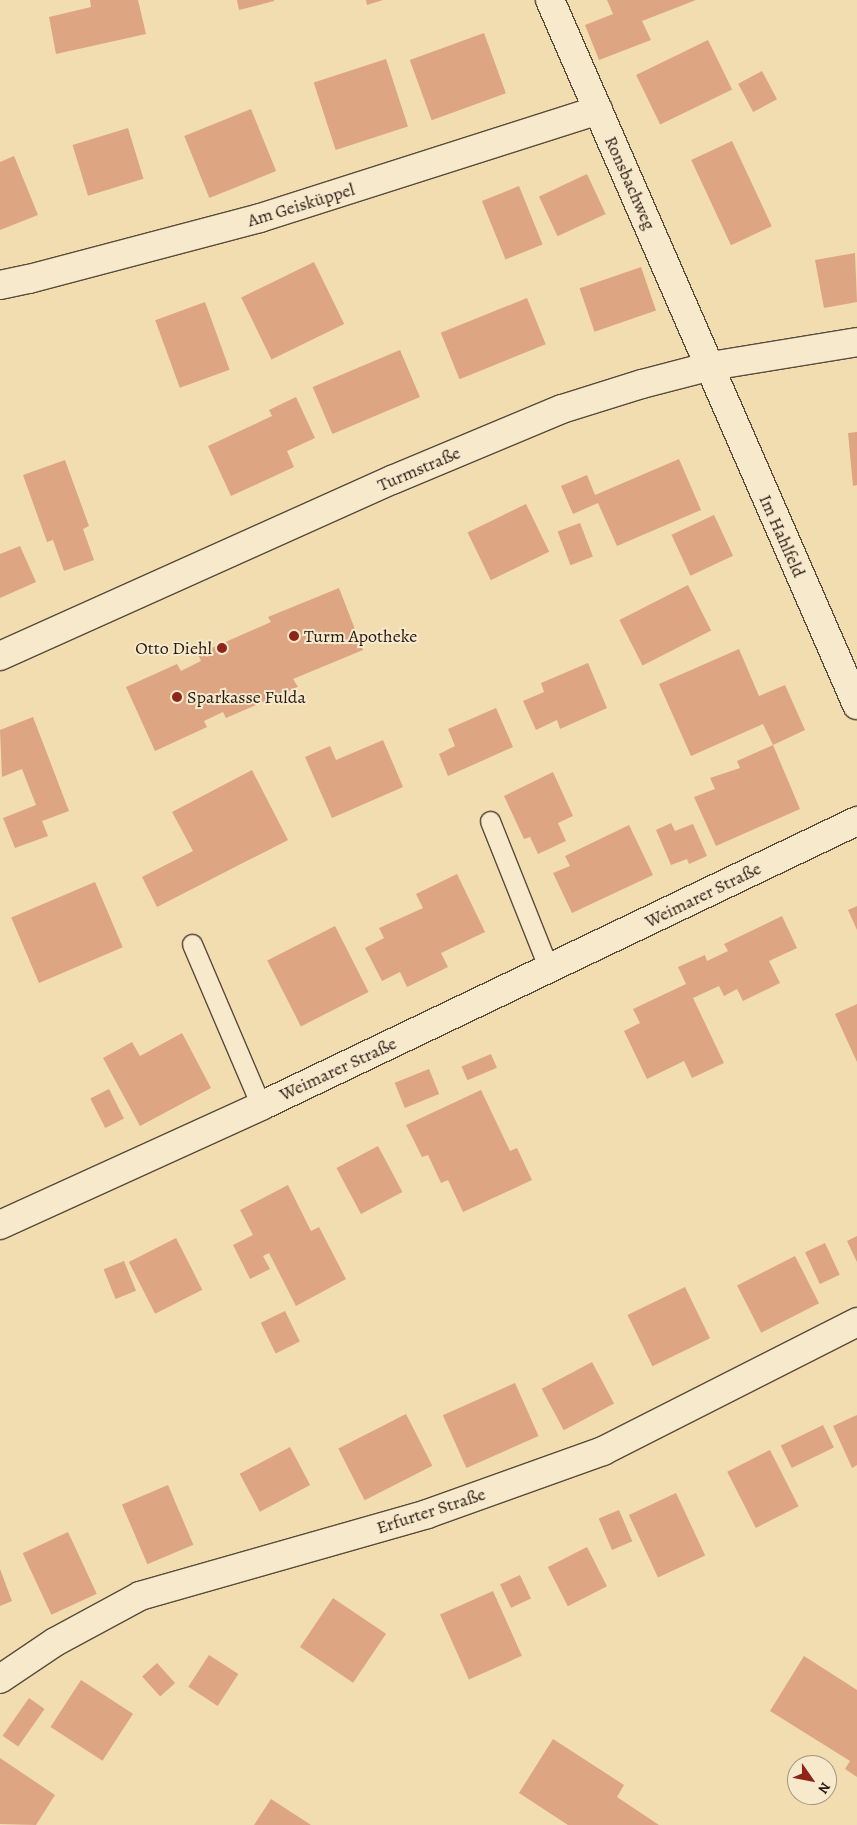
<!DOCTYPE html>
<meta charset="utf-8">
<style>
body{margin:0}
#map{position:relative;width:857px;height:1825px;overflow:hidden;background:#f1ddb0;font-family:Alegreya,serif}
div>[style]{position:absolute}
[style*='--x']{left:calc(var(--x)*1px);top:calc(var(--y)*1px);width:calc(var(--w)*1px);rotate:calc(var(--a)*1deg)}
.building>*{inset:0;background:#dea583;transform-origin:0 0}
.roads{filter:drop-shadow(1px 0 #5a4b3a) drop-shadow(-1px 0 #5a4b3a) drop-shadow(0 1px #5a4b3a) drop-shadow(0 -1px #5a4b3a)}
.lane>*{height:19px;margin:-9.5px;padding:0 9.5px;transform-origin:9.5px;border-radius:9.5px;background:#f6e9cc}
.street>*{height:28px;margin:-14px;padding:0 14px;transform-origin:14px;border-radius:14px;background:#f6e9cc}
.secondary>*{height:28px;margin:-14px;padding:0 14px;transform-origin:14px;border-radius:14px;background:#f6e9cc}
.dots>*{width:14px;height:14px;translate:-50% -50%;box-sizing:border-box;border:2px solid #f6e9cc;border-radius:50%}
span{translate:-50% -50%;white-space:nowrap;text-align:center;line-height:1.15;-webkit-text-stroke:4px #f6e9cc;paint-order:stroke}
.street-label{font-size:18px;color:#271a12}
.poi-label{font-size:18px;color:#271a12}
.left{translate:0 -50%;text-align:left}
.right{translate:-100% -50%;text-align:right}
.north{position:absolute;left:787px;top:1755px;width:50px;height:50px;box-sizing:border-box;background:#f6e9cc;border:1px solid #a39682;border-radius:50%;rotate:123deg;font-size:14px;font-weight:700;line-height:20px;text-align:center;color:#271a12}
.north::after{content:'';display:block;margin:auto;width:18px;height:22px;background:#8f2418;clip-path:polygon(50% 0,100% 100%,50% 72%,0 100%)}
</style>
<div id="map">
<div class="building">
<i style="clip-path:polygon(90px 0,138px 0,146px 34px,56px 54px,49px 17px,91px 7px)"></i>
<i style="clip-path:polygon(237px 0,274px 0,274px 1px,239px 10px)"></i>
<i style="clip-path:polygon(366px 0,383px 0,367px 5px)"></i>
<i style="clip-path:polygon(607px 0,696px 0,642px 21px,651px 40px,599px 60px,585px 25px,613px 14px)"></i>
<i style="left:484px;top:33px;width:64px;height:79px;rotate:70deg"></i>
<i style="left:708px;top:40px;width:55px;height:80px;rotate:64deg"></i>
<i style="left:386px;top:59px;width:71px;height:76px;rotate:72deg"></i>
<i style="left:762px;top:71px;width:32px;height:27px;rotate:62deg"></i>
<i style="left:251px;top:109px;width:67px;height:72px;rotate:68deg"></i>
<i style="left:128px;top:128px;width:53px;height:58px;rotate:73deg"></i>
<i style="left:732px;top:141px;width:94px;height:45px;rotate:65deg"></i>
<i style="clip-path:polygon(14px 156px,38px 215px,0 230px,0 162px)"></i>
<i style="left:587px;top:174px;width:44px;height:53px;rotate:65deg"></i>
<i style="left:519px;top:186px;width:63px;height:40px;rotate:68deg"></i>
<i style="clip-path:polygon(855px 253px,857px 302px,824px 308px,815px 260px)"></i>
<i style="left:314px;top:262px;width:69px;height:81px;rotate:64deg"></i>
<i style="left:641px;top:267px;width:46px;height:65px;rotate:71deg"></i>
<i style="left:527px;top:298px;width:50px;height:93px;rotate:68deg"></i>
<i style="left:205px;top:302px;width:72px;height:53px;rotate:70deg"></i>
<i style="left:400px;top:350px;width:51px;height:95px;rotate:67deg"></i>
<i style="clip-path:polygon(296px 397px,315px 438px,287px 451px,294px 467px,231px 496px,208px 446px,272px 416px,269px 410px)"></i>
<i style="clip-path:polygon(857px 432px,857px 485px,853px 486px,848px 433px)"></i>
<i style="clip-path:polygon(679px 459px,701px 510px,617px 546px,598px 503px,573px 514px,561px 486px,587px 475px,595px 495px)"></i>
<i style="clip-path:polygon(65px 460px,89px 526px,83px 529px,94px 560px,64px 571px,53px 540px,47px 542px,23px 475px)"></i>
<i style="left:526px;top:504px;width:53px;height:65px;rotate:64deg"></i>
<i style="left:714px;top:515px;width:45px;height:47px;rotate:65deg"></i>
<i style="left:580px;top:523px;width:36px;height:24px;rotate:69deg"></i>
<i style="clip-path:polygon(20px 546px,36px 582px,0 598px,0 554px)"></i>
<i style="left:688px;top:585px;width:51px;height:77px;rotate:63deg"></i>
<i style="clip-path:polygon(339px 588px,363px 650px,293px 679px,298px 687px,226px 718px,223px 712px,204px 721px,207px 727px,155px 751px,126px 687px,177px 664px,181px 671px,201px 661px,198px 654px,271px 622px,268px 617px)"></i>
<i style="clip-path:polygon(739px 649px,759px 696px,785px 685px,805px 730px,773px 745px,763px 724px,691px 756px,659px 684px)"></i>
<i style="clip-path:polygon(588px 663px,607px 708px,560px 729px,557px 720px,536px 730px,523px 701px,544px 692px,541px 683px)"></i>
<i style="clip-path:polygon(496px 708px,513px 747px,448px 776px,439px 754px,455px 746px,448px 729px)"></i>
<i style="clip-path:polygon(33px 717px,69px 811px,42px 821px,48px 836px,15px 848px,3px 818px,36px 805px,22px 769px,2px 777px,0 730px)"></i>
<i style="clip-path:polygon(383px 740px,403px 787px,332px 818px,305px 757px,330px 746px,336px 760px)"></i>
<i style="clip-path:polygon(773px 745px,800px 809px,716px 846px,694px 797px,715px 789px,710px 778px,740px 768px,737px 761px)"></i>
<i style="clip-path:polygon(252px 770px,288px 840px,157px 907px,142px 877px,193px 851px,172px 812px)"></i>
<i style="clip-path:polygon(553px 772px,573px 816px,558px 823px,566px 841px,538px 854px,530px 837px,524px 839px,504px 796px)"></i>
<i style="clip-path:polygon(671px 823px,675px 831px,693px 824px,707px 856px,689px 864px,687px 859px,671px 865px,656px 830px)"></i>
<i style="clip-path:polygon(629px 825px,653px 875px,572px 913px,553px 873px,570px 866px,565px 856px)"></i>
<i style="clip-path:polygon(457px 874px,485px 932px,441px 953px,448px 967px,407px 987px,400px 972px,382px 981px,365px 948px,384px 938px,379px 928px,423px 908px,416px 894px)"></i>
<i style="left:95px;top:882px;width:71px;height:91px;rotate:67deg"></i>
<i style="clip-path:polygon(857px 906px,857px 930px,848px 910px)"></i>
<i style="clip-path:polygon(782px 916px,797px 948px,769px 961px,780px 983px,743px 1001px,737px 989px,724px 996px,719px 986px,693px 998px,724px 1063px,692px 1078px,684px 1061px,647px 1079px,624px 1031px,640px 1023px,633px 1009px,686px 984px,678px 967px,705px 955px,707px 961px,728px 951px,724px 944px)"></i>
<i style="left:335px;top:926px;width:74px;height:76px;rotate:63deg"></i>
<i style="clip-path:polygon(857px 1004px,857px 1062px,835px 1014px)"></i>
<i style="clip-path:polygon(182px 1033px,211px 1088px,140px 1126px,103px 1058px,132px 1042px,140px 1056px)"></i>
<i style="left:491px;top:1054px;width:15px;height:32px;rotate:67deg"></i>
<i style="left:429px;top:1069px;width:27px;height:37px;rotate:68deg"></i>
<i style="left:109px;top:1089px;width:33px;height:21px;rotate:63deg"></i>
<i style="clip-path:polygon(481px 1090px,510px 1151px,517px 1148px,532px 1180px,463px 1212px,448px 1180px,441px 1183px,428px 1155px,422px 1157px,406px 1125px)"></i>
<i style="left:378px;top:1146px;width:52px;height:47px;rotate:62deg"></i>
<i style="clip-path:polygon(288px 1185px,311px 1231px,319px 1227px,346px 1279px,296px 1306px,269px 1253px,263px 1256px,270px 1269px,250px 1279px,233px 1245px,253px 1235px,240px 1210px)"></i>
<i style="clip-path:polygon(857px 1236px,857px 1262px,847px 1241px)"></i>
<i style="left:176px;top:1238px;width:58px;height:53px;rotate:63deg"></i>
<i style="left:825px;top:1243px;width:35px;height:22px;rotate:65deg"></i>
<i style="left:795px;top:1256px;width:53px;height:65px;rotate:63deg"></i>
<i style="left:124px;top:1261px;width:32px;height:22px;rotate:68deg"></i>
<i style="left:685px;top:1287px;width:57px;height:64px;rotate:64deg"></i>
<i style="left:285px;top:1311px;width:34px;height:27px;rotate:64deg"></i>
<i style="left:592px;top:1362px;width:47px;height:57px;rotate:62deg"></i>
<i style="left:515px;top:1383px;width:58px;height:79px;rotate:66deg"></i>
<i style="left:406px;top:1414px;width:58px;height:76px;rotate:63deg"></i>
<i style="clip-path:polygon(857px 1415px,857px 1465px,852px 1468px,833px 1426px)"></i>
<i style="left:823px;top:1425px;width:25px;height:47px;rotate:64deg"></i>
<i style="left:290px;top:1447px;width:43px;height:57px;rotate:62deg"></i>
<i style="left:770px;top:1450px;width:63px;height:48px;rotate:63deg"></i>
<i style="left:168px;top:1485px;width:65px;height:50px;rotate:67deg"></i>
<i style="left:676px;top:1493px;width:69px;height:52px;rotate:65deg"></i>
<i style="left:619px;top:1510px;width:34px;height:22px;rotate:67deg"></i>
<i style="left:68px;top:1532px;width:68px;height:50px;rotate:65deg"></i>
<i style="left:587px;top:1547px;width:44px;height:44px;rotate:63deg"></i>
<i style="clip-path:polygon(0 1569px,12px 1601px,0 1606px)"></i>
<i style="left:520px;top:1575px;width:26px;height:22px;rotate:65deg"></i>
<i style="left:493px;top:1591px;width:71px;height:58px;rotate:66deg"></i>
<i style="left:333px;top:1598px;width:64px;height:59px;rotate:34deg"></i>
<i style="left:209px;top:1655px;width:35px;height:38px;rotate:33deg"></i>
<i style="clip-path:polygon(804px 1656px,857px 1690px,857px 1777px,845px 1769px,850px 1761px,770px 1711px)"></i>
<i style="left:157px;top:1663px;width:27px;height:20px;rotate:48deg"></i>
<i style="left:81px;top:1680px;width:62px;height:56px;rotate:33deg"></i>
<i style="left:29px;top:1698px;width:19px;height:46px;rotate:35deg"></i>
<i style="clip-path:polygon(553px 1739px,624px 1785px,617px 1797px,659px 1825px,568px 1825px,519px 1793px)"></i>
<i style="clip-path:polygon(0 1758px,55px 1795px,36px 1825px,0 1824px)"></i>
<i style="clip-path:polygon(271px 1799px,311px 1825px,254px 1825px)"></i>
</div>
<div class="roads">
<div class="lane">
<i style="--x:490;--y:821;--w:159;--a:68.3"></i>
<i style="--x:192;--y:944;--w:176;--a:66.9"></i>
</div>
<div class="street">
<i style="--x:550;--y:0;--w:769;--a:66.47"></i>
<i style="--x:0;--y:285;--w:30;--a:-12"></i>
<i style="--x:29;--y:279;--w:239;--a:-14.8"></i>
<i style="--x:260;--y:218;--w:355;--a:-17.7"></i>
<i style="--x:0;--y:1225;--w:287;--a:-24.5"></i>
<i style="--x:261;--y:1106;--w:661;--a:-25.56"></i>
<i style="--x:0;--y:1679;--w:66;--a:-33.9"></i>
<i style="--x:55;--y:1642;--w:97;--a:-28.4"></i>
<i style="--x:140;--y:1596;--w:298;--a:-15.9"></i>
<i style="--x:427;--y:1514;--w:187;--a:-19.7"></i>
<i style="--x:603;--y:1451;--w:285;--a:-26.9"></i>
</div>
<div class="secondary">
<i style="--x:0;--y:656;--w:430;--a:-24.2"></i>
<i style="--x:392;--y:480;--w:184;--a:-22.7"></i>
<i style="--x:562;--y:409;--w:84;--a:-17.4"></i>
<i style="--x:642;--y:384;--w:71;--a:-14.6"></i>
<i style="--x:711;--y:366;--w:148;--a:-9.3"></i>
</div>
</div>
<div class="dots">
<i style="left:294px;top:636px;background:#8f2418"></i>
<i style="left:222px;top:648px;background:#8f2418"></i>
<i style="left:177px;top:697px;background:#8f2418"></i>
</div>
<div class="street-label">
<span style="left:630px;top:183px;rotate:66deg">Ronsbachweg</span>
<span style="left:301px;top:205px;rotate:-17deg">Am Geisküppel</span>
<span style="left:419px;top:469px;rotate:-23deg">Turmstraße</span>
<span style="left:782px;top:536px;rotate:66deg">Im Hahlfeld</span>
<span style="left:703px;top:895px;rotate:-26deg">Weimarer Straße</span>
<span style="left:338px;top:1069px;rotate:-25deg">Weimarer Straße</span>
<span style="left:431px;top:1511px;rotate:-18deg">Erfurter Straße</span>
</div>
<div class="poi-label">
<span class="left" style="left:304px;top:636px">Turm Apotheke</span>
<span class="right" style="left:212px;top:648px">Otto Diehl</span>
<span class="left" style="left:187px;top:697px">Sparkasse Fulda</span>
</div>
<div class="north">N</div>
</div>
